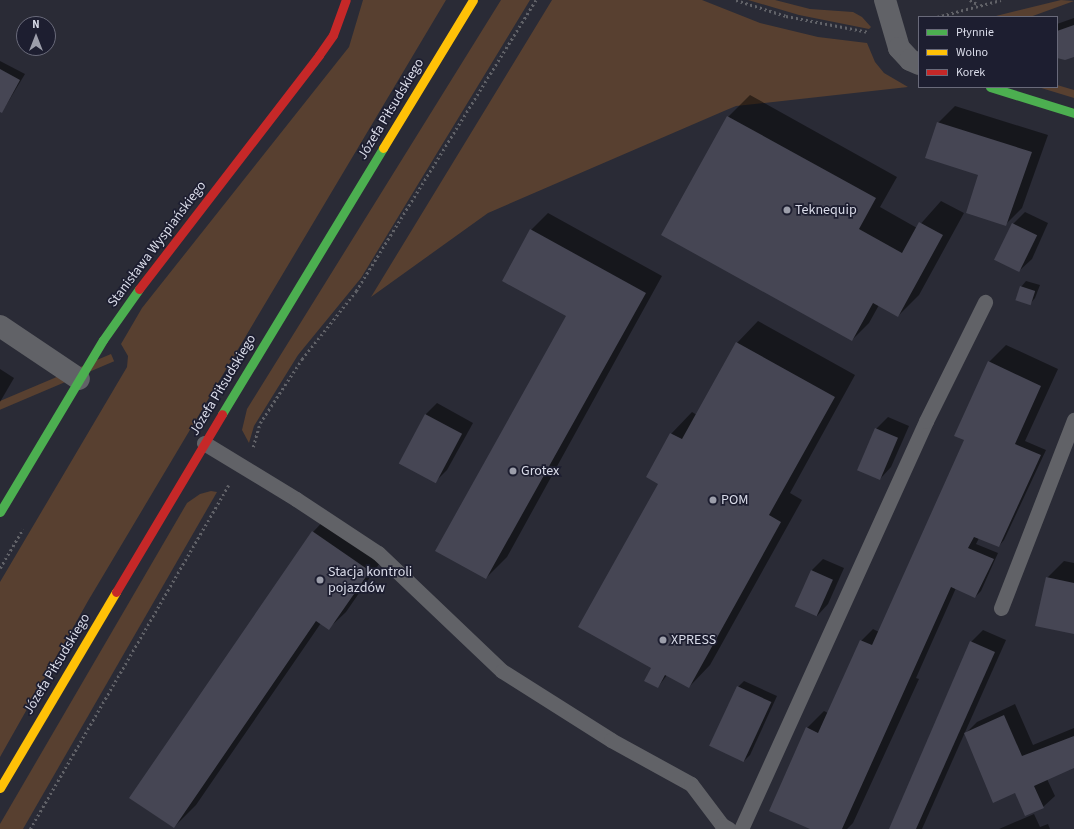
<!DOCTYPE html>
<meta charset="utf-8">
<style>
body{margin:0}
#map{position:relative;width:1074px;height:829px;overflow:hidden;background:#2a2b36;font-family:"Source Sans 3",sans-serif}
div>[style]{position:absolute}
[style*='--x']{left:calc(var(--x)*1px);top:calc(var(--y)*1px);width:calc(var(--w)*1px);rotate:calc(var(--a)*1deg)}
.green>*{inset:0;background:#584030;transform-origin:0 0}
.shadow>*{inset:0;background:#0007}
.building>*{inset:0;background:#464654;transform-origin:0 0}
.path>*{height:2.5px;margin-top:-1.25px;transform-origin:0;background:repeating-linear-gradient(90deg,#616268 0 2px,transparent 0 5px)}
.lane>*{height:15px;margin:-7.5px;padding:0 7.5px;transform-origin:7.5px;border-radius:7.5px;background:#616267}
.street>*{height:22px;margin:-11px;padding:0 11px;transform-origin:11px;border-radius:11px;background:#616267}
.fast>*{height:9px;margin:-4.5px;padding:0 4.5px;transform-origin:4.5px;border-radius:4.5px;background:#4caf50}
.slow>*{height:9px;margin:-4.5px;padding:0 4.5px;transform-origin:4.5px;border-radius:4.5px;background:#ffc107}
.jam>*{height:9px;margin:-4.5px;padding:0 4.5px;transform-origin:4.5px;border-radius:4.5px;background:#c62828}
.dots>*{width:11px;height:11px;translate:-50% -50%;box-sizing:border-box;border:2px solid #1d1e30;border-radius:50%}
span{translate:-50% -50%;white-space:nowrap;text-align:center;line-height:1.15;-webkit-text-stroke:3.5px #1d1e30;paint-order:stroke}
.street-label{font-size:14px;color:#dadce9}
.poi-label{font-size:14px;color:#dadce9}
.left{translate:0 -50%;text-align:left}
.legend{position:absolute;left:918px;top:16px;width:140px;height:72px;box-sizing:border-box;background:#1d1e30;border:1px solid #696a7a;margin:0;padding:5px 7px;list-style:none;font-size:12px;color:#dadce9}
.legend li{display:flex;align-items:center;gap:8px;height:20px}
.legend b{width:20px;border:1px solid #696a7a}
.north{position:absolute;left:16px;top:16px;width:40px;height:40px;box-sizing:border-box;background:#1d1e30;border:1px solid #696a7a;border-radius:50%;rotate:0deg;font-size:11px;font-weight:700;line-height:16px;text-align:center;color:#dadce9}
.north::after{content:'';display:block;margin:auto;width:14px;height:18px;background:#9c9eaa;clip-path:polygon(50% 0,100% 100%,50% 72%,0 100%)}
</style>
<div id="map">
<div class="green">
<i style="clip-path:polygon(363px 0,446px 0,88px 601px,0 757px,0 582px,127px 367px,128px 356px,121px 344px,142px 308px,349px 47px)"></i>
<i style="clip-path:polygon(501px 0,530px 0,361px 278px,298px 355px,254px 426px,249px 443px,242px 430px,247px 409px)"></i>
<i style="clip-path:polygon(552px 0,702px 0,760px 23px,818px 37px,867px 43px,875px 62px,884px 73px,908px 87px,736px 106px,724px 111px,488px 213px,371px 297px)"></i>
<i style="clip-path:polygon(748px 0,775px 0,810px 9px,853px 12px,862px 17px,871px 27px,869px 29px,799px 15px)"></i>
<i style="clip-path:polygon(1061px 0,1074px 1px,1030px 17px,992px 17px)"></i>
<i style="clip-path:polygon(1057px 85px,1074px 90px,1074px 98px,1038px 87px)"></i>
<i style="left:111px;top:354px;width:8px;height:218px;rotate:67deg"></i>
<i style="clip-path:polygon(211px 491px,217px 492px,23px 829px,0 829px,0 824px,187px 503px,200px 494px)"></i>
</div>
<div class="shadow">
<i style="clip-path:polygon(1074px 18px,1074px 56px,1057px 57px,1057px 24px)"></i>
<i style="clip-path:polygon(0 61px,25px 74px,2px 112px,0 111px)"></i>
<i style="clip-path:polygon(750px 95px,897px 177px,880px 207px,917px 228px,941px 201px,964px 213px,919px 295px,898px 316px,879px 305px,869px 323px,852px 340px,728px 117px)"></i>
<i style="clip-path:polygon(955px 106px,1048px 135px,1022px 208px,1005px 225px,980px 175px,938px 123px)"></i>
<i style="clip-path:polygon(1025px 212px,1048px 223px,1032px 259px,1020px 270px,1013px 224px)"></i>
<i style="clip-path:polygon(548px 213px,662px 276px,507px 557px,486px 578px,568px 316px,531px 230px)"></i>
<i style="clip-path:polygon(1026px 281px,1040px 285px,1035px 298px,1030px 304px,1021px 287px)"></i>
<i style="clip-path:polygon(758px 321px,855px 375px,790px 493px,802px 500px,710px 665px,689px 687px,667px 675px,658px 687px,652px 668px,659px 484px,671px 434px,692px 412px,697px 415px,737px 343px)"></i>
<i style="clip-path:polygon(1006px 345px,1058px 369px,1025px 441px,1046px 450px,1004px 540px,999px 546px,979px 538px,976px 544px,998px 553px,981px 591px,975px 597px,956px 588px,916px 678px,919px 679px,853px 823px,847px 829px,812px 829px,807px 728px,824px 711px,828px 713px,861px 641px,873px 629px,879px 632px,965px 440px,989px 362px)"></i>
<i style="clip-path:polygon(0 369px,14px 378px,0 402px)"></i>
<i style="clip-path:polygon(437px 403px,473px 423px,447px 470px,435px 482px,425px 415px)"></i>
<i style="clip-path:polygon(888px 417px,909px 426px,891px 467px,880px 479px,859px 469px,876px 429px)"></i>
<i style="clip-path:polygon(329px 515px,386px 554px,346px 612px,329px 628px,321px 623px,196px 805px,174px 827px,313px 532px)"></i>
<i style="clip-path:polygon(823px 559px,844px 568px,828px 604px,817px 616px,811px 571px)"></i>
<i style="clip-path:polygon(1064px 561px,1074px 563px,1074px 633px,1047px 578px)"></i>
<i style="clip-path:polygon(983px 630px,1006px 640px,922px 829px,890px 829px,971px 642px)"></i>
<i style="clip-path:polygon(744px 681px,777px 696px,750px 755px,744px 761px,738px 687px)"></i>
<i style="clip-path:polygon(1015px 704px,1033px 745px,1074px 728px,1074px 767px,1047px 779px,1055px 796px,1043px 807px,1016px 792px,965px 734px,977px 722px)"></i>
<i style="clip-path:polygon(1034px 814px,1040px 827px,1048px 824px,1050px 829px,999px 829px)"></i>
</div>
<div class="building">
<i style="clip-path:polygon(1074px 25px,1074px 57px,1065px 60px,1057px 58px,1057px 31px)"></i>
<i style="clip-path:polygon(0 69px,20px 80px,2px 113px,0 112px)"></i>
<i style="clip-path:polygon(727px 116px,876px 198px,859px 229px,902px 253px,919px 222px,943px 235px,898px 317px,873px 303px,852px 341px,661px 235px)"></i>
<i style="clip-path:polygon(937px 122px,1032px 152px,1006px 226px,966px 213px,978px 175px,925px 158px)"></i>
<i style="left:1012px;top:223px;width:28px;height:41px;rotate:26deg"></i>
<i style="clip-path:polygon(530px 229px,646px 293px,486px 579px,435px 551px,566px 316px,502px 281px)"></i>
<i style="left:1020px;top:286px;width:16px;height:15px;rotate:18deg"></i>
<i style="clip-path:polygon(736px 342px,835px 397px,769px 515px,781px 522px,689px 688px,665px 675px,658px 688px,644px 681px,651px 668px,578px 627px,658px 484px,646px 477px,670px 433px,682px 439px)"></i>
<i style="clip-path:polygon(988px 361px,1041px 386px,1015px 444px,1041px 455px,999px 547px,974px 537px,968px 548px,994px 559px,975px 598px,951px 587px,842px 829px,810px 829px,769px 811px,806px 727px,818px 733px,860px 640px,872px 645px,964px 440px,954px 436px)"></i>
<i style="left:425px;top:414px;width:42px;height:56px;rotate:28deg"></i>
<i style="left:875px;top:428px;width:25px;height:46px;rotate:23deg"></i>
<i style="clip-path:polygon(312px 531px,370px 571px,329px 630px,316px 621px,174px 828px,129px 798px)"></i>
<i style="left:811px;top:570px;width:24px;height:40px;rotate:24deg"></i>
<i style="clip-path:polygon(1046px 577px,1074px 583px,1074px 634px,1035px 626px)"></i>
<i style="clip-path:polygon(970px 641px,995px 652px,916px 829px,889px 829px)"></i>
<i style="left:737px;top:686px;width:38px;height:66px;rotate:25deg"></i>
<i style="clip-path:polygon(1004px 715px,1022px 756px,1074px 736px,1074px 768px,1034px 786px,1044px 808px,1025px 816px,1015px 793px,993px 803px,964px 733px)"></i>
</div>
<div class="path">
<i style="--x:736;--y:0;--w:52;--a:17.7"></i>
<i style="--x:786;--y:16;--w:84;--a:11"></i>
<i style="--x:970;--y:0;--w:10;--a:29"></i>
<i style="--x:937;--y:17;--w:66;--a:-14.9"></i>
<i style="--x:253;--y:447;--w:25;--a:-74"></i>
<i style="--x:260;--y:423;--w:77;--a:-56.7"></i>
<i style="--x:302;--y:359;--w:87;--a:-51.5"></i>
<i style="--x:356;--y:291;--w:342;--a:-58.3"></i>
<i style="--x:0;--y:568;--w:45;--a:-59.5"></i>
<i style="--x:30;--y:829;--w:397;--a:-60"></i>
</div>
<div class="lane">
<i style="--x:204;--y:443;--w:108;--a:31.3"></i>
<i style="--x:296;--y:499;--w:98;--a:33.4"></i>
<i style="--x:378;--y:553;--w:171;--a:43.6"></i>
<i style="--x:502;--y:671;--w:129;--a:32.3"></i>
<i style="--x:611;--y:740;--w:91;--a:28.8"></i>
<i style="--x:691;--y:784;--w:51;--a:52.9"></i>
<i style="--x:722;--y:825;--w:8;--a:30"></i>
<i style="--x:1001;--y:608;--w:202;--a:-68.8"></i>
<i style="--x:741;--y:829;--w:448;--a:-65.6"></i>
<i style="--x:926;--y:421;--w:133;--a:-63.6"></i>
</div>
<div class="street">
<i style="--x:885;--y:0;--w:50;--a:73.7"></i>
<i style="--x:899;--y:48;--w:16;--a:47"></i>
<i style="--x:910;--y:60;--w:10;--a:24"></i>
<i style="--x:0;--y:326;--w:95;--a:33.9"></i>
</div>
<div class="fast">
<i style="--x:990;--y:87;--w:88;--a:17.2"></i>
<i style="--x:222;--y:414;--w:311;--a:-58.8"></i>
<i style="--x:0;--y:512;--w:200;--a:-59.1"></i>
<i style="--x:103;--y:340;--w:62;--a:-54.8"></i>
</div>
<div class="slow">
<i style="--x:383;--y:148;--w:173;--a:-58.7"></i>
<i style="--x:0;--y:788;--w:228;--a:-59.4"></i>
</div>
<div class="jam">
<i style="--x:139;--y:289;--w:295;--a:-52.4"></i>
<i style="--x:319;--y:55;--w:24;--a:-55"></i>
<i style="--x:333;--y:35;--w:37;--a:-70"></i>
<i style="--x:116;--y:592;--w:207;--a:-59.2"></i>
</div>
<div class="dots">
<i style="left:787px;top:210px;background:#9c9eaa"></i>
<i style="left:513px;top:471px;background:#9c9eaa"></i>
<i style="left:713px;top:500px;background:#9c9eaa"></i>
<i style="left:320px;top:580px;background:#9c9eaa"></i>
<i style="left:663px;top:640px;background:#9c9eaa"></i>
</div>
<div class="street-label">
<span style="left:391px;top:109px;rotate:-59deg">Józefa Piłsudskiego</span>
<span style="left:157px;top:244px;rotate:-53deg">Stanisława Wyspiańskiego</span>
<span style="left:223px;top:385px;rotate:-59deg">Józefa Piłsudskiego</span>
<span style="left:57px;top:664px;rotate:-59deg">Józefa Piłsudskiego</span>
</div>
<div class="poi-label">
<span class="left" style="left:795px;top:210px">Teknequip</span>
<span class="left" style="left:521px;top:471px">Grotex</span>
<span class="left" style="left:721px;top:500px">POM</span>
<span class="left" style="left:328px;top:580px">Stacja kontroli<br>pojazdów</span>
<span class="left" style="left:671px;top:640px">XPRESS</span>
</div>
<ul class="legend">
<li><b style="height:5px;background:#4caf50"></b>Płynnie</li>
<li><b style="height:5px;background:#ffc107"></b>Wolno</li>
<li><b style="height:5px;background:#c62828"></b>Korek</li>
</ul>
<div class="north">N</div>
</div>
